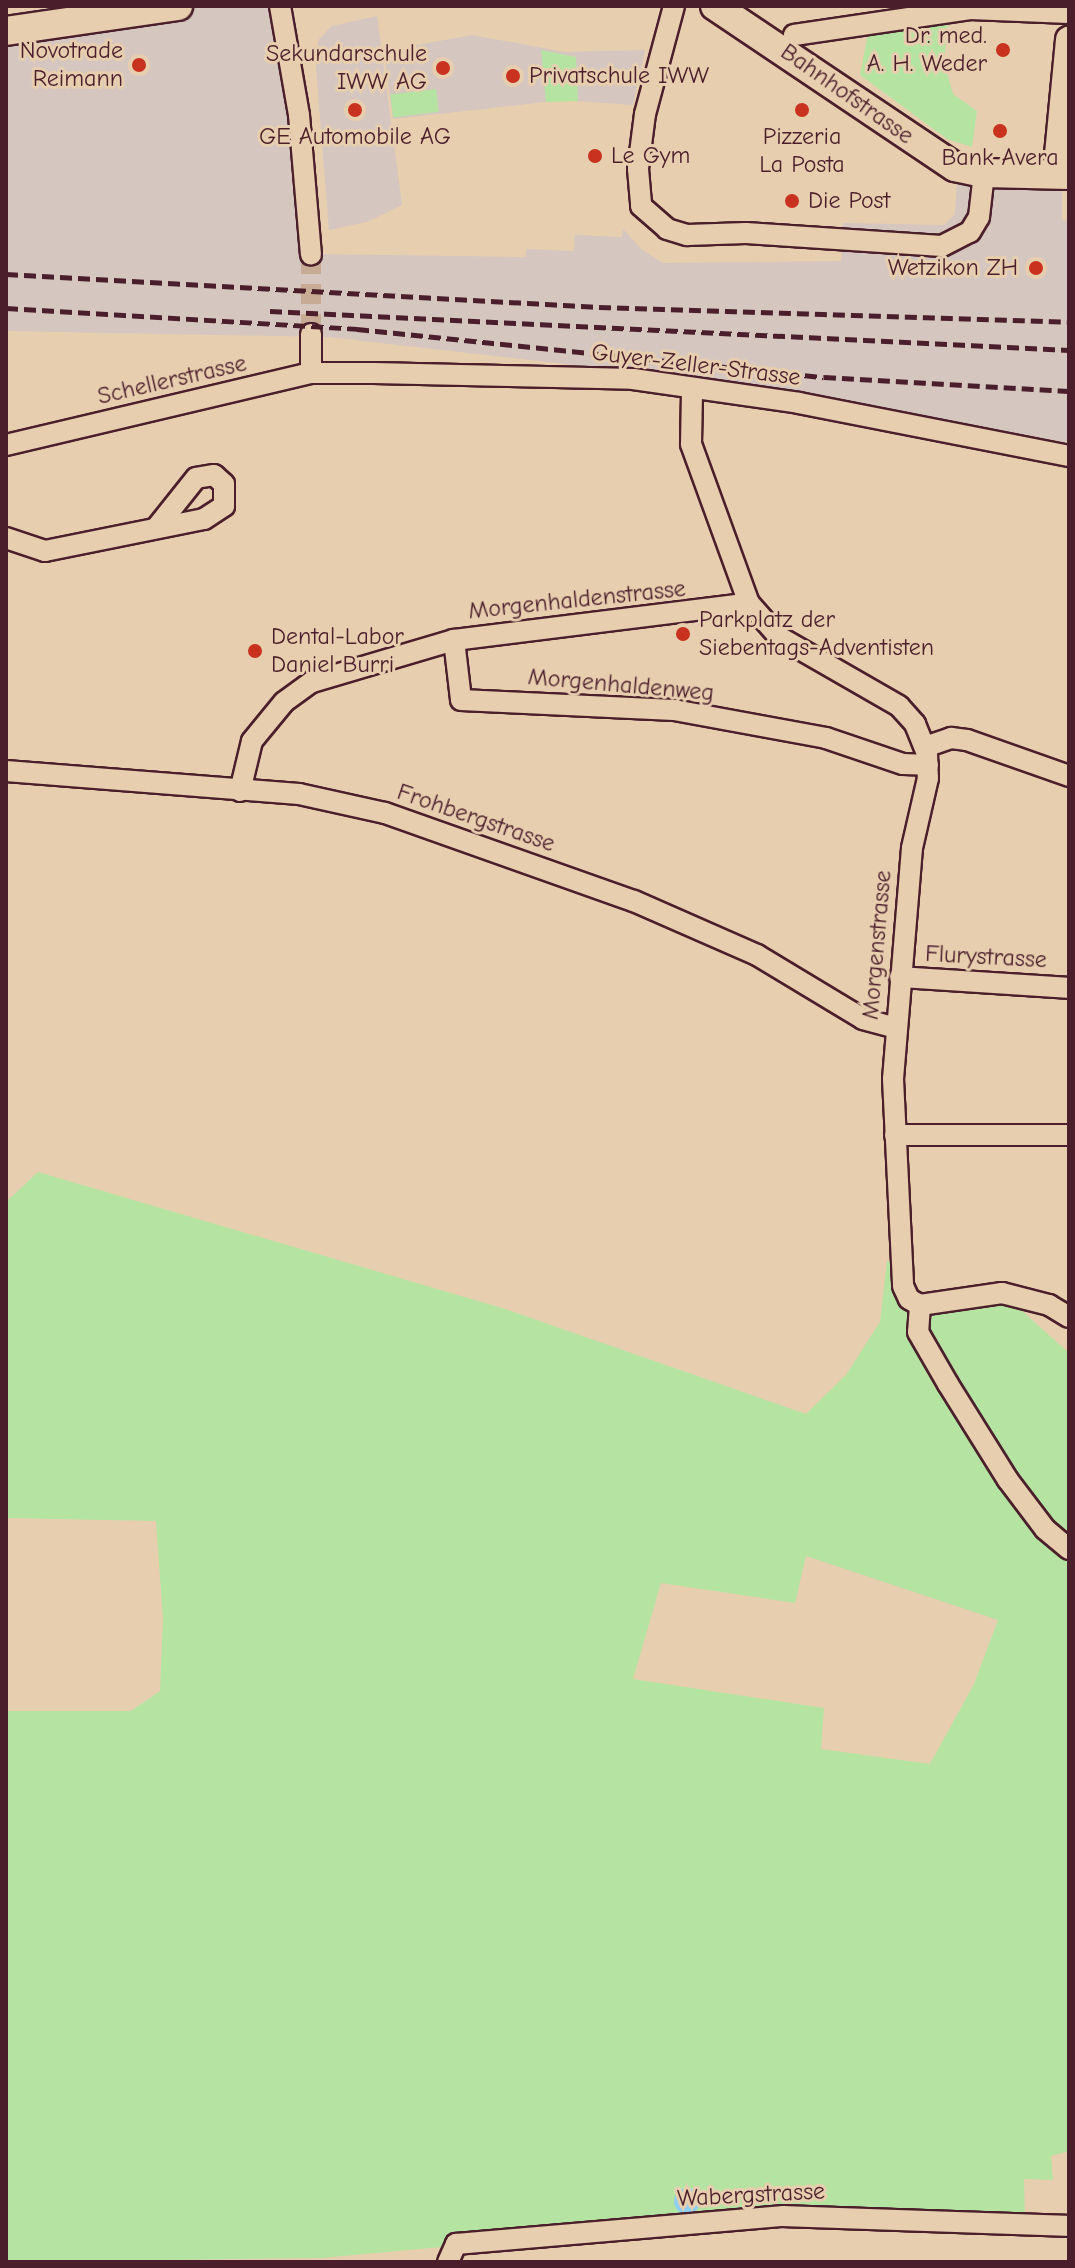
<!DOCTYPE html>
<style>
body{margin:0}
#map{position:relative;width:1075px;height:2268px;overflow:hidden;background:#e7ceaf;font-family:"Comic Neue",sans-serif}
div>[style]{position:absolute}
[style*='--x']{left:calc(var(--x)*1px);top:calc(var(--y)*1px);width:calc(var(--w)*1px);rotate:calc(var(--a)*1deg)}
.built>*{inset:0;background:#d5c6bf}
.green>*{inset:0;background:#b5e4a2;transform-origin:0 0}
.water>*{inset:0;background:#8fd0f0}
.round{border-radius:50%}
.minor-tunnel>*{height:20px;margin-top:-10px;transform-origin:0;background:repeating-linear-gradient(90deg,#c8ab95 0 20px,transparent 0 30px)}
.roads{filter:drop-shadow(2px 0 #4a1f2b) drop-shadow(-2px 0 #4a1f2b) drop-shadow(0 2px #4a1f2b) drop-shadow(0 -2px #4a1f2b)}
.minor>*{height:20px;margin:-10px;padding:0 10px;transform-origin:10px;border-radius:10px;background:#e7ceaf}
.tertiary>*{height:26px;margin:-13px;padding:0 13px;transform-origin:13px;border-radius:13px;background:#e7ceaf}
.secondary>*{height:28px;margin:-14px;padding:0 14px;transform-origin:14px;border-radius:14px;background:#e7ceaf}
.rail>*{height:5px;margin-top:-2.5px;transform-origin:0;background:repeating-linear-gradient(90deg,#4a1f2b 0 12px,transparent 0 18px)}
.dots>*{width:22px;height:22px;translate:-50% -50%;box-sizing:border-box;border:4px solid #e7ceaf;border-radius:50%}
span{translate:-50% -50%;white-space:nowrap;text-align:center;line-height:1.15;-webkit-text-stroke:6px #e7ceaf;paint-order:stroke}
.poi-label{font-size:24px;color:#4a1f2b}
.right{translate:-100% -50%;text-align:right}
.left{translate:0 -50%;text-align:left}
.street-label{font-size:24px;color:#4a1f2b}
.frame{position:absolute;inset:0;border:8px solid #4a1f2b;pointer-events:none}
</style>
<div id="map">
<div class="built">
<i style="clip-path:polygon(178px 6px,280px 6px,311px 254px,526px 257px,526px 249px,574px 251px,575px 235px,622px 237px,623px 229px,641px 249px,663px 263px,841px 261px,843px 223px,944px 225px,955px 214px,957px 184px,1062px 185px,1062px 220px,1069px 221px,1069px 443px,793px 390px,329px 337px,6px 331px,6px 41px)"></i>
<i style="clip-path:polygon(377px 16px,402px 205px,367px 222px,329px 230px,315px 55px,319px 39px,332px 26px)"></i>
<i style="clip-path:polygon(472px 35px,565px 52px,645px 50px,633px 105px,563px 100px,393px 119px,384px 51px)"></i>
</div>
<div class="green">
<i style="clip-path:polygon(948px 20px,944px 63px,953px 94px,977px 111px,972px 147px,947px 139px,860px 75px,868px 34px)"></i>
<i style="clip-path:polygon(541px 50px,576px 57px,578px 101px,546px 102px)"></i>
<i style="left:436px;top:89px;width:23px;height:46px;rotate:83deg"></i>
<i style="clip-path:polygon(evenodd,38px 1172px,502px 1308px,806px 1414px,846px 1375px,880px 1322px,887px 1261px,903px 1266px,909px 1298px,1002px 1293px,1069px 1353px,1069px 2151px,1051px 2156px,1053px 2180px,1024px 2179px,1025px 2221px,784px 2216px,321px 2258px,6px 2262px,6px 1711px,131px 1711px,160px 1691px,163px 1619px,156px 1521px,6px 1518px,6px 1202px,38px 1172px,806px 1556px,998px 1620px,974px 1684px,930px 1764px,821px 1749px,824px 1708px,633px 1679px,661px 1583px,795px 1603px,806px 1556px)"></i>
</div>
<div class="water">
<i class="round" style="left:674px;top:2188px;width:26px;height:26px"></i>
</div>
<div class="minor-tunnel">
<i style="--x:311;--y:254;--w:80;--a:90"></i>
</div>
<div class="roads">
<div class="minor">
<i style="--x:280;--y:6;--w:111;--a:80.1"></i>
<i style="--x:299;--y:115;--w:140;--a:85.1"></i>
<i style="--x:674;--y:6;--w:112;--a:105"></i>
<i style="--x:645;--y:114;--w:55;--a:97.3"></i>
<i style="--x:638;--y:169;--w:37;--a:85"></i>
<i style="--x:641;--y:206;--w:35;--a:41"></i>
<i style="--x:667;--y:229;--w:21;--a:17"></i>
<i style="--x:687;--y:235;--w:59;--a:-1.9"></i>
<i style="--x:746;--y:233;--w:196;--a:3.8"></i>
<i style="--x:942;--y:246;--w:31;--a:-27"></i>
<i style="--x:970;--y:232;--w:17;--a:-59"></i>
<i style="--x:979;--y:217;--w:44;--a:-83.5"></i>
<i style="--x:794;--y:35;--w:178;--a:-8.4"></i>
<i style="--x:970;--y:9;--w:99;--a:2.3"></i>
<i style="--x:311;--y:373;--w:39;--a:-90"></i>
<i style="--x:692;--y:392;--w:52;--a:91.1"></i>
<i style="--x:691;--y:444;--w:169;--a:70"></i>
<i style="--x:749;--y:603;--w:45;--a:48.6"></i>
<i style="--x:779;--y:637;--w:138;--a:29.9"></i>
<i style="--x:899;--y:706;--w:24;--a:48"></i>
<i style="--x:915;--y:724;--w:31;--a:68"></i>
<i style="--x:927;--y:753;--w:25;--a:88"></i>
<i style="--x:928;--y:778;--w:72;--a:102.9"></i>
<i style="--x:912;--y:848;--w:232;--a:94.7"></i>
<i style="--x:893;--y:1079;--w:207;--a:87.2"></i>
<i style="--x:903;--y:1286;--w:14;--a:65"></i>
<i style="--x:909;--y:1299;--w:13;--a:29"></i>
<i style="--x:6;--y:445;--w:313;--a:-13.3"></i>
<i style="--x:311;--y:373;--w:63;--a:0"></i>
<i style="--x:374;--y:373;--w:259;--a:1.3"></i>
<i style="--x:633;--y:379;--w:168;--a:8.2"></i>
<i style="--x:799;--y:403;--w:275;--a:11.1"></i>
<i style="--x:6;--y:538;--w:41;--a:18.4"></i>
<i style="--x:45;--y:551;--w:162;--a:-11.4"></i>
<i style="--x:204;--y:519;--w:24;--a:-33"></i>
<i style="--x:224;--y:506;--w:22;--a:-90"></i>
<i style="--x:224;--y:484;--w:13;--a:-138"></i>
<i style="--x:214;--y:475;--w:18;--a:171"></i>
<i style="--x:196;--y:478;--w:63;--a:128.5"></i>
<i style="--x:454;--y:640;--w:60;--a:83.3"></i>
<i style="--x:461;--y:700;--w:213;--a:2.7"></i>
<i style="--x:674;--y:710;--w:155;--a:10.4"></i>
<i style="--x:826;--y:738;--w:81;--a:18.7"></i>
<i style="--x:903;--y:764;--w:25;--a:2"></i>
<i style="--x:925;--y:747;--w:28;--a:-19"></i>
<i style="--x:951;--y:738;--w:16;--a:7"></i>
<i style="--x:967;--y:740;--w:108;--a:19.4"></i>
<i style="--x:6;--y:771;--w:294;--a:4.5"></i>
<i style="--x:299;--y:794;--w:88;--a:12.5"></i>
<i style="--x:385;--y:813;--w:264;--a:19.5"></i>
<i style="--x:634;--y:901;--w:134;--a:23.7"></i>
<i style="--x:757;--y:955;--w:124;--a:31.1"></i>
<i style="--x:863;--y:1019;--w:34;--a:15"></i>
<i style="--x:240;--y:791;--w:51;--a:-76.5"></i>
<i style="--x:252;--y:741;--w:50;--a:-50.6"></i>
<i style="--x:284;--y:702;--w:34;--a:-36"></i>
<i style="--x:312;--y:682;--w:148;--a:-16.5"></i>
<i style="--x:454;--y:640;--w:297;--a:-7.1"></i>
<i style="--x:900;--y:977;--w:169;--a:3.7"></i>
<i style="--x:895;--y:1135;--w:174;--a:0"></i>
<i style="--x:920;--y:1305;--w:27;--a:94"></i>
<i style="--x:918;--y:1332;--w:60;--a:60"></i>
<i style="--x:948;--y:1384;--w:113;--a:58"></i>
<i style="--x:1008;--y:1480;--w:61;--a:52.9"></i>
<i style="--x:1045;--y:1529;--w:31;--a:40"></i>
<i style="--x:920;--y:1305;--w:83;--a:-8.3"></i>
<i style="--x:1002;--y:1293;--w:49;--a:14.3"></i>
<i style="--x:1049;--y:1305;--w:23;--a:31"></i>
<i style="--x:448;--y:2262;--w:20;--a:-66"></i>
<i style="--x:456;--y:2244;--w:329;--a:-4.9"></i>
<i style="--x:784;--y:2216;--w:285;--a:2"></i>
</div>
<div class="tertiary">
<i style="--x:1056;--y:175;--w:136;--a:-84.5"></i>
</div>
<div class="secondary">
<i style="--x:715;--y:6;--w:289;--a:33.9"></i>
<i style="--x:955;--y:167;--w:30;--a:12"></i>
<i style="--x:984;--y:173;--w:85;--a:1.3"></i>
<i style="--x:6;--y:31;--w:174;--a:-8.3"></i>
</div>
</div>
<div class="rail">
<i style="--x:6;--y:274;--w:594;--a:3.19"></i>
<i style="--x:599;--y:307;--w:470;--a:1.8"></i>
<i style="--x:6;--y:308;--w:352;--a:3.4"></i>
<i style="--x:357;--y:329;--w:469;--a:5.9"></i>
<i style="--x:824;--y:377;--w:245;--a:3.3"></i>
<i style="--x:270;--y:311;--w:800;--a:2.79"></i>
</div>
<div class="dots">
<i style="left:1003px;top:50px;background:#c8321e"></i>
<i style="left:139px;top:65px;background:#c8321e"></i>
<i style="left:443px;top:68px;background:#c8321e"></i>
<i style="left:513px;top:76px;background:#c8321e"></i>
<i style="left:355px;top:110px;background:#c8321e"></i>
<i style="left:802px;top:110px;background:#c8321e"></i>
<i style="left:1000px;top:131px;background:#c8321e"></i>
<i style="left:595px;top:156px;background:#c8321e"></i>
<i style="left:792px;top:201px;background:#c8321e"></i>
<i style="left:1036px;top:268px;background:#c8321e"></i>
<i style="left:683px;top:634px;background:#c8321e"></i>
<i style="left:255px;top:651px;background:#c8321e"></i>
</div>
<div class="poi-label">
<span class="right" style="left:987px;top:50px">Dr. med.<br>A. H. Weder</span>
<span class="right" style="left:123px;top:65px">Novotrade<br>Reimann</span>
<span class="right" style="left:427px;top:68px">Sekundarschule<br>IWW AG</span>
<span class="left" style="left:529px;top:76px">Privatschule IWW</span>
<span style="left:355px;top:137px">GE Automobile AG</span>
<span style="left:802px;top:151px">Pizzeria<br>La Posta</span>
<span class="left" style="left:611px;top:156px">Le Gym</span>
<span style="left:1000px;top:158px">Bank Avera</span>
<span class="left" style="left:808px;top:201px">Die Post</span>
<span class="right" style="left:1018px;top:268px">Wetzikon ZH</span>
<span class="left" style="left:699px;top:634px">Parkplatz der<br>Siebentags-Adventisten</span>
<span class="left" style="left:271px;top:651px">Dental-Labor<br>Daniel Burri</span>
</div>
<div class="street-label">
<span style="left:847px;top:94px;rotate:35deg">Bahnhofstrasse</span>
<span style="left:696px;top:365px;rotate:7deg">Guyer-Zeller-Strasse</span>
<span style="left:172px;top:380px;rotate:-13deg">Schellerstrasse</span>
<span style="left:577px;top:600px;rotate:-6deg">Morgenhaldenstrasse</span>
<span style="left:621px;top:685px;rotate:5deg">Morgenhaldenweg</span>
<span style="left:476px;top:818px;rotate:19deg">Frohbergstrasse</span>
<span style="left:877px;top:945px;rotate:-85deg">Morgenstrasse</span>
<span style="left:986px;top:957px;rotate:3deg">Flurystrasse</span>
<span style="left:751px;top:2195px;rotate:-3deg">Wabergstrasse</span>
</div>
<div class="frame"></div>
</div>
